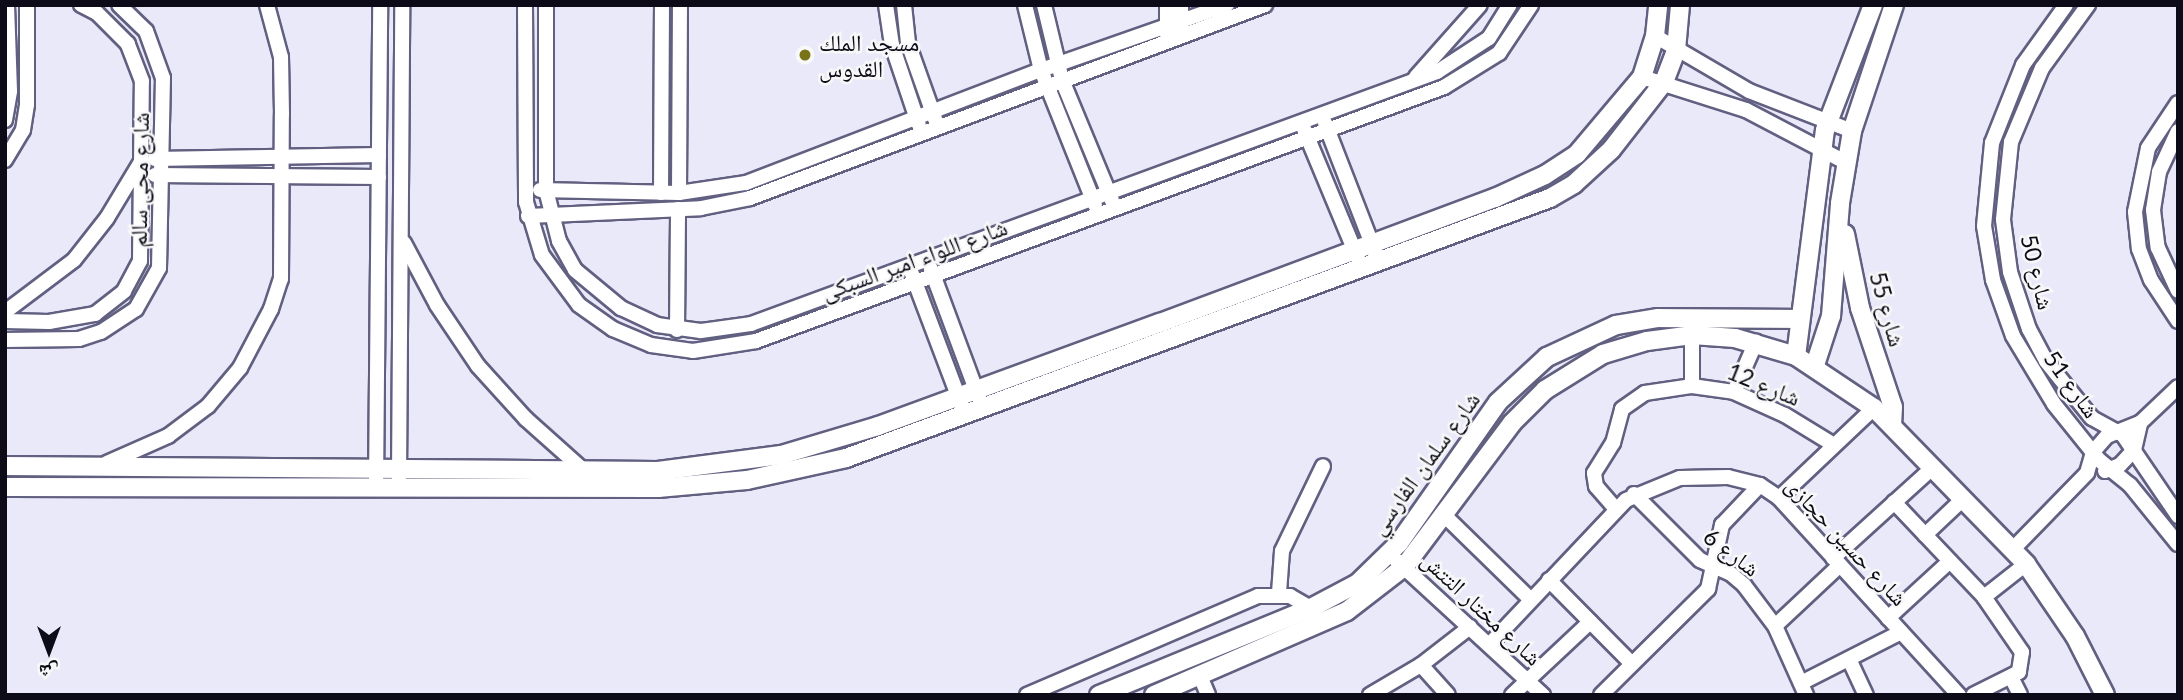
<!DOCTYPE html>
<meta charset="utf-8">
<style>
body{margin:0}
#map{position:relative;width:2183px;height:700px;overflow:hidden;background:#e9e9f9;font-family:Lato,"Noto Naskh Arabic",sans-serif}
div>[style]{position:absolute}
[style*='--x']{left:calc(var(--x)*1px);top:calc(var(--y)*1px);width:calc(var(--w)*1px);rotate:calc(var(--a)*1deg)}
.roads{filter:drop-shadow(2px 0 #616081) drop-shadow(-2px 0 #616081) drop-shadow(0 2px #616081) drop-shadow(0 -2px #616081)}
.minor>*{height:14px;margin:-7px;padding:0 7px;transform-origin:7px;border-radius:7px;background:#fff}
.tertiary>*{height:18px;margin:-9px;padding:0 9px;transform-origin:9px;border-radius:9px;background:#fff}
.dots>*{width:19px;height:19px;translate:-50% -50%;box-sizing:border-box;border:4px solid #f8f8f8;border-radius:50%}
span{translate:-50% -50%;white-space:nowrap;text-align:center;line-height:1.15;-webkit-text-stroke:5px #f8f8f8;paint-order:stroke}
.poi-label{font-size:23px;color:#0c0b17}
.left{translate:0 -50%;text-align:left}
.street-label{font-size:23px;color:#0c0b17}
.frame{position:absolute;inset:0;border:7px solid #0c0b17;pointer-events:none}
.north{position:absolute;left:14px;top:616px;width:70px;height:70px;-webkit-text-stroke:5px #f8f8f8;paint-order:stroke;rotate:180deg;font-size:19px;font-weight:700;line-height:28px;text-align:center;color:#0c0b17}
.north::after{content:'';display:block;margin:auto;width:24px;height:32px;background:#0c0b17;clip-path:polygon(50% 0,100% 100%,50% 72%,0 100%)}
</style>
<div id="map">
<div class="roads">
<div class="minor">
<i style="--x:525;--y:5;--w:197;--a:89.7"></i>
<i style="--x:526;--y:202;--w:55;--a:73.2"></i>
<i style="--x:542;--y:255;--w:62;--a:53.5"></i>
<i style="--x:579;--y:305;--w:42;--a:35.2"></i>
<i style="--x:613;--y:329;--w:41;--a:22.8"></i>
<i style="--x:651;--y:345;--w:42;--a:8.1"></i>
<i style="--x:693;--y:351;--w:64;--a:-9"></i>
<i style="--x:756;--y:341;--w:733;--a:-20.26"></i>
<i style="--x:1444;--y:87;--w:65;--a:-31.7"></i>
<i style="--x:1499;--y:53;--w:58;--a:-56.3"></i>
<i style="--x:546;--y:5;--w:185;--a:90"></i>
<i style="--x:546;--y:190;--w:53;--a:75.7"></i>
<i style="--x:559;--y:241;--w:33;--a:61"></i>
<i style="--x:575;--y:270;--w:60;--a:39.6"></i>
<i style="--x:621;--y:308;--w:40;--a:25"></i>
<i style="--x:657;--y:325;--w:44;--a:7.8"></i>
<i style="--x:701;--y:331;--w:50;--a:-8"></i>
<i style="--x:751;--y:324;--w:731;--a:-20.17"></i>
<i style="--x:1437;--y:72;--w:62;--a:-33.2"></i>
<i style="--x:1489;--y:38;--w:39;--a:-58"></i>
<i style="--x:886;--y:5;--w:40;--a:81.5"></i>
<i style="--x:892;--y:45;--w:84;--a:71.4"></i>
<i style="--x:904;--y:5;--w:38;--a:84"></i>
<i style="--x:908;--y:43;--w:81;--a:70.4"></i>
<i style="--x:1025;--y:5;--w:67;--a:76.2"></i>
<i style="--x:1041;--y:70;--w:145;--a:68.2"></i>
<i style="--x:1044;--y:5;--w:77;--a:76.5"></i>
<i style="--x:1062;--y:80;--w:131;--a:67.5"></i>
<i style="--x:1167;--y:5;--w:30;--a:90"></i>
<i style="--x:1181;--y:5;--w:26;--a:90"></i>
<i style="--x:2066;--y:5;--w:74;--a:125.6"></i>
<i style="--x:2023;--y:65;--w:84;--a:111.7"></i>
<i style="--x:1992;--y:143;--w:83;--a:95.5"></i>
<i style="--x:1984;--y:226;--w:55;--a:80.5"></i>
<i style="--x:1993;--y:280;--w:59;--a:70.3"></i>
<i style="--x:2013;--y:336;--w:79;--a:58.9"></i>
<i style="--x:2054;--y:404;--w:72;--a:51.2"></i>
<i style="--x:2099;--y:460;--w:40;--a:39"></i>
<i style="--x:2130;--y:485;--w:76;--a:50.9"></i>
<i style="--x:2088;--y:5;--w:78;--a:126.1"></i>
<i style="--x:2042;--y:68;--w:80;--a:112.7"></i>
<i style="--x:2011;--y:142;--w:78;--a:95.9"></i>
<i style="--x:2003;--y:220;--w:52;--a:82.3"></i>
<i style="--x:2010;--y:272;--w:60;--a:71.6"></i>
<i style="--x:2029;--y:329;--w:36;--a:62"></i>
<i style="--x:2046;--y:361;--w:73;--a:51.1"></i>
<i style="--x:2092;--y:418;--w:35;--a:29"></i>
<i style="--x:2123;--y:435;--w:98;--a:55.8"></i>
<i style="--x:1655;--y:36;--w:109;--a:30.3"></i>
<i style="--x:1749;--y:91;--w:110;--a:21.2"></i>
<i style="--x:1416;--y:77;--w:96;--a:-48.4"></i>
<i style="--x:1642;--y:77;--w:109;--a:17.6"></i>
<i style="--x:1746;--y:110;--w:112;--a:27.7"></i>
<i style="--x:2178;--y:103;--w:54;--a:123.7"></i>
<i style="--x:2148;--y:148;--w:65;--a:101.5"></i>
<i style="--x:2135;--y:212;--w:37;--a:84"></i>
<i style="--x:2139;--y:249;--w:33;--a:69"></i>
<i style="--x:2151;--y:280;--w:49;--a:56.6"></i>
<i style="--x:5;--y:120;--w:29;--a:-80"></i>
<i style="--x:10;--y:91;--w:86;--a:-92"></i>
<i style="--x:1325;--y:123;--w:149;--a:68.8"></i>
<i style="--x:1304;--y:129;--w:141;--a:67.4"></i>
<i style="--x:2178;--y:131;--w:45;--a:114.9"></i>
<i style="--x:2159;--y:172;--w:38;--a:99"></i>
<i style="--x:2153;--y:210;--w:38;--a:83"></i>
<i style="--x:2158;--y:248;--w:47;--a:65.1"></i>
<i style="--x:155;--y:159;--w:224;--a:-1"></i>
<i style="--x:5;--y:160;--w:35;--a:-59"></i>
<i style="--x:23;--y:130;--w:26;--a:-81"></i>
<i style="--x:27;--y:104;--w:99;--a:-90"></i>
<i style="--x:155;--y:175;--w:224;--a:0.5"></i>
<i style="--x:540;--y:190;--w:139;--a:1.2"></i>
<i style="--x:679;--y:193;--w:68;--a:-8.5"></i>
<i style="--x:746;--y:183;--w:316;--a:-21"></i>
<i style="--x:1041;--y:70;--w:197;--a:-19.3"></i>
<i style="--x:661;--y:193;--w:188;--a:-89.7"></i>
<i style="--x:679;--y:193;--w:188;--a:-89.7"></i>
<i style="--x:528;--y:216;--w:173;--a:-2.6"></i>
<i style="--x:701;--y:208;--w:50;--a:-11.5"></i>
<i style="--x:750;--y:198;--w:550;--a:-20.54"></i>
<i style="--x:404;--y:243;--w:70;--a:62"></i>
<i style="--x:437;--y:305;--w:73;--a:56.1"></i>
<i style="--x:478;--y:366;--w:72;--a:47.8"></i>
<i style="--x:526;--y:419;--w:74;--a:41.7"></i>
<i style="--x:931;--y:269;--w:149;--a:69.6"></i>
<i style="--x:912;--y:274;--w:141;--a:69.3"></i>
<i style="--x:5;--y:312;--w:86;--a:-37"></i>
<i style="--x:74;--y:260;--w:53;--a:-51.8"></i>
<i style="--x:107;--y:218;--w:68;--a:-58.9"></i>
<i style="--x:5;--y:321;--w:44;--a:1.3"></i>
<i style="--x:49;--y:322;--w:47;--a:-9.9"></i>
<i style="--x:95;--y:314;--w:37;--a:-38"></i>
<i style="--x:124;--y:291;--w:34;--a:-62"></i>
<i style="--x:140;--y:261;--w:180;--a:-89.4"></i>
<i style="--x:142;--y:81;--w:40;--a:-111"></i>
<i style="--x:128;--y:44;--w:44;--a:-135"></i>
<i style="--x:97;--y:13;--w:18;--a:-153"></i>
<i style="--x:677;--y:330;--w:121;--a:-89.5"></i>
<i style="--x:5;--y:340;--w:74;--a:-0.8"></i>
<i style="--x:79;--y:339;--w:23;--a:-18"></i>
<i style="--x:101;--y:332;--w:42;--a:-33.3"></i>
<i style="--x:136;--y:309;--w:47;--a:-60.7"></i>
<i style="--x:159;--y:268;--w:190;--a:-88.8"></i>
<i style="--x:163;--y:78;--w:50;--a:-109.9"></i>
<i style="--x:146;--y:31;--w:37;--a:-136"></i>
<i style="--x:1692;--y:386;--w:51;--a:-90"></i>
<i style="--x:1734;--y:392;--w:55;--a:-66.3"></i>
<i style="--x:107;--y:463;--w:67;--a:-23.9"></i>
<i style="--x:168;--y:436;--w:50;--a:-36.9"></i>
<i style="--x:208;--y:406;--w:50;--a:-49.9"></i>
<i style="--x:240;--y:368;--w:67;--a:-62.3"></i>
<i style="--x:271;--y:309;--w:32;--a:-72"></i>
<i style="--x:281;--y:279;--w:165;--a:-89.7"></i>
<i style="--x:282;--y:114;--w:57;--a:-91"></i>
<i style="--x:281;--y:57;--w:54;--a:-105.1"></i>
<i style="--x:2105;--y:471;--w:16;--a:-22"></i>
<i style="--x:2120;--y:465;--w:21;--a:-47"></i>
<i style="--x:2134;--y:450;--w:28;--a:-77"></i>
<i style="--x:399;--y:478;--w:473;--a:-89.6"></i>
<i style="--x:376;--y:489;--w:484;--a:-89.5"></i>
<i style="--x:1634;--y:494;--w:93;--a:45"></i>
<i style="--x:1700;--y:560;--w:34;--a:24"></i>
<i style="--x:1731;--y:574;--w:17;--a:40"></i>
<i style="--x:1744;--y:585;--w:51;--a:52.9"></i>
<i style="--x:1775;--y:626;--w:76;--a:65.8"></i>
<i style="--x:1779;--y:498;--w:131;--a:-43.5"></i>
<i style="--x:1894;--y:502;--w:131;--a:46.5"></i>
<i style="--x:1984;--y:597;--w:67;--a:55.4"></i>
<i style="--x:2022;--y:652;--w:20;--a:99"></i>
<i style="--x:2019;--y:672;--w:51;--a:153.4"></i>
<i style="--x:1615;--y:508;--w:29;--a:-131"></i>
<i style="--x:1596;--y:486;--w:13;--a:-99"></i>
<i style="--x:1594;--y:473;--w:36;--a:-58"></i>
<i style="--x:1613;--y:443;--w:35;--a:-75"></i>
<i style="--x:1622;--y:409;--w:28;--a:-35"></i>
<i style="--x:1645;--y:393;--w:48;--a:-8.5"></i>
<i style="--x:1692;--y:386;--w:42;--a:8.1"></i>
<i style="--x:1734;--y:392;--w:56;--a:24.3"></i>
<i style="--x:1785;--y:415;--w:57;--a:31.5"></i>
<i style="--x:1443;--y:514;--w:122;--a:44.3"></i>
<i style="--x:1925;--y:535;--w:51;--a:-43.4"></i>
<i style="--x:2013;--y:549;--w:106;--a:-45.8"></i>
<i style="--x:2087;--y:473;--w:22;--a:-74"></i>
<i style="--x:2093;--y:452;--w:21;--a:-49"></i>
<i style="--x:2107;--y:436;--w:35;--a:-22"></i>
<i style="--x:2140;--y:423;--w:52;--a:-43.5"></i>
<i style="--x:1833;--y:558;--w:132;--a:-42.2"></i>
<i style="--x:1396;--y:560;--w:200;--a:42.6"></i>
<i style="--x:1549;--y:580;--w:118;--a:45.3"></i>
<i style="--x:1279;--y:593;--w:42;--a:-85.9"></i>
<i style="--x:1282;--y:551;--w:94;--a:-64.2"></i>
<i style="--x:1984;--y:597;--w:53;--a:-38.2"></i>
<i style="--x:1888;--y:618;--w:84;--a:-42.6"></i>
<i style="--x:1775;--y:626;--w:89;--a:-43.2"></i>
<i style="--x:1489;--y:645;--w:199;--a:-46.6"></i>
<i style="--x:1626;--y:500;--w:58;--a:-22.2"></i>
<i style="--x:1680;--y:478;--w:48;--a:-1.2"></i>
<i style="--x:1728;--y:477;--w:33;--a:14"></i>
<i style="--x:1760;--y:485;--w:23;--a:34"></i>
<i style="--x:1779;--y:498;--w:267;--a:47.6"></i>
<i style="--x:1849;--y:659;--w:40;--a:65"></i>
<i style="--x:1421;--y:665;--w:40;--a:48"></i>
<i style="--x:1200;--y:676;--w:21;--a:67"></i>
<i style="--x:2011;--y:677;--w:20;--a:63"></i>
<i style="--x:1801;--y:683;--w:112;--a:-27"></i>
<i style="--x:1027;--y:695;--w:251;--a:-23.2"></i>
<i style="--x:1258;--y:596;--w:32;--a:0"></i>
<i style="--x:1290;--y:596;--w:24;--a:30"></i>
<i style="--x:1370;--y:695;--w:59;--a:-30.5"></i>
<i style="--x:1421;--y:665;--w:62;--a:-37.8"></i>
<i style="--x:1512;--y:695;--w:107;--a:-43.1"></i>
<i style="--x:1601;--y:695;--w:151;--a:-44.7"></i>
<i style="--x:1708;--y:589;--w:66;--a:-77.7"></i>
<i style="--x:1722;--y:525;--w:55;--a:-46.5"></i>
</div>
<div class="tertiary">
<i style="--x:1845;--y:234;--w:76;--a:78.5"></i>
<i style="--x:1860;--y:308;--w:104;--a:71.6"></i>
<i style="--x:1893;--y:407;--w:18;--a:93"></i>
<i style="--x:1796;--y:356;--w:228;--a:-82.7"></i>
<i style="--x:1825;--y:130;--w:134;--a:-69"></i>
<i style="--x:1815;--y:365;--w:52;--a:-71.9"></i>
<i style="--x:1831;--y:316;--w:113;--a:-85.4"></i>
<i style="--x:1840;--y:203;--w:73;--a:-80.5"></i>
<i style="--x:1852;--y:131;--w:133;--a:-71.6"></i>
<i style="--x:5;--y:466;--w:653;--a:0.44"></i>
<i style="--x:658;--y:471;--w:124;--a:-7.4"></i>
<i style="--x:781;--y:455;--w:101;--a:-16.6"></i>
<i style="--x:878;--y:426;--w:300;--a:-20.1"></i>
<i style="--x:1160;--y:323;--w:358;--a:-20.5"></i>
<i style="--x:1495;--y:198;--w:55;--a:-24.7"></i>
<i style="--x:1545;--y:175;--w:38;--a:-33"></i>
<i style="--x:1577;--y:154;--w:101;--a:-49.8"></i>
<i style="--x:1642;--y:77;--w:43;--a:-72.4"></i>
<i style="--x:1655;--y:36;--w:31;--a:-84"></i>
<i style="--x:5;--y:487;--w:653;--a:0.09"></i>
<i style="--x:658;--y:488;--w:89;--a:-5.1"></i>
<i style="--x:747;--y:480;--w:101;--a:-12.5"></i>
<i style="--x:846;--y:458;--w:750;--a:-20.27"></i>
<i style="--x:1550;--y:198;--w:28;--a:-30"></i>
<i style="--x:1574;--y:184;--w:50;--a:-42.6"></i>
<i style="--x:1611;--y:150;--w:86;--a:-52.1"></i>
<i style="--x:1664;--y:82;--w:34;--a:-69"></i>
<i style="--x:1676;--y:50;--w:45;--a:-84.9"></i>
<i style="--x:1099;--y:695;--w:229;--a:-22.3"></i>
<i style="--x:1311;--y:608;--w:53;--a:-28"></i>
<i style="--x:1358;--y:583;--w:57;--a:-44.3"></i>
<i style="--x:1399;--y:543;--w:172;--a:-54.9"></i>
<i style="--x:1498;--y:402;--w:67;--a:-42.6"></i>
<i style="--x:1547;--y:357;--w:76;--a:-24.9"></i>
<i style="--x:1616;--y:325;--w:43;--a:-9.5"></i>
<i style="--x:1658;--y:318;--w:141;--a:0.4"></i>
<i style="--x:1154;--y:695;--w:210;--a:-23.5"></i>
<i style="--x:1347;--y:611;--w:72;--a:-37.7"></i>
<i style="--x:1404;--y:567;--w:180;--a:-53.1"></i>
<i style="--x:1512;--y:423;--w:47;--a:-45"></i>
<i style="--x:1545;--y:390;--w:68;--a:-31.8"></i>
<i style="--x:1603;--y:354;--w:46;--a:-16.5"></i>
<i style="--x:1647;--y:341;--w:45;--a:-7.6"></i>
<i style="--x:1692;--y:335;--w:43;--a:4"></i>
<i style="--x:1735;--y:338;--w:64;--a:16.4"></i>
<i style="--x:1796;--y:356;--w:94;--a:33.7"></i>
<i style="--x:1874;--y:408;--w:218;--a:45.7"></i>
<i style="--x:2026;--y:564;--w:87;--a:55.8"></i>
<i style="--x:2075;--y:636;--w:66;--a:63"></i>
</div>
</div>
<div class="dots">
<i style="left:805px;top:55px;background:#787316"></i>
</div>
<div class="poi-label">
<span class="left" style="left:819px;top:55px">مسجد الملك<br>القدوس</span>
</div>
<div class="street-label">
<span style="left:139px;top:180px;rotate:-89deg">شارع محى سالم</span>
<span style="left:914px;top:259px;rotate:-20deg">شارع اللواء امير السبكى</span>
<span style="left:2038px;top:272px;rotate:76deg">شارع 50</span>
<span style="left:1888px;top:309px;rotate:74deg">شارع 55</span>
<span style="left:1764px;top:384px;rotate:22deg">شارع 12</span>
<span style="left:2072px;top:384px;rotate:54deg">شارع 51</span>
<span style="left:1424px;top:463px;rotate:-54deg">شارع سلمان الفارسي</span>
<span style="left:1847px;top:541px;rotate:47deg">شارع حسين حجازى</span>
<span style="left:1732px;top:552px;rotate:37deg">شارع 6</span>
<span style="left:1482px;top:608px;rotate:43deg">شارع مختار التتش</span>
</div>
<div class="frame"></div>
<div class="north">ش</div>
</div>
